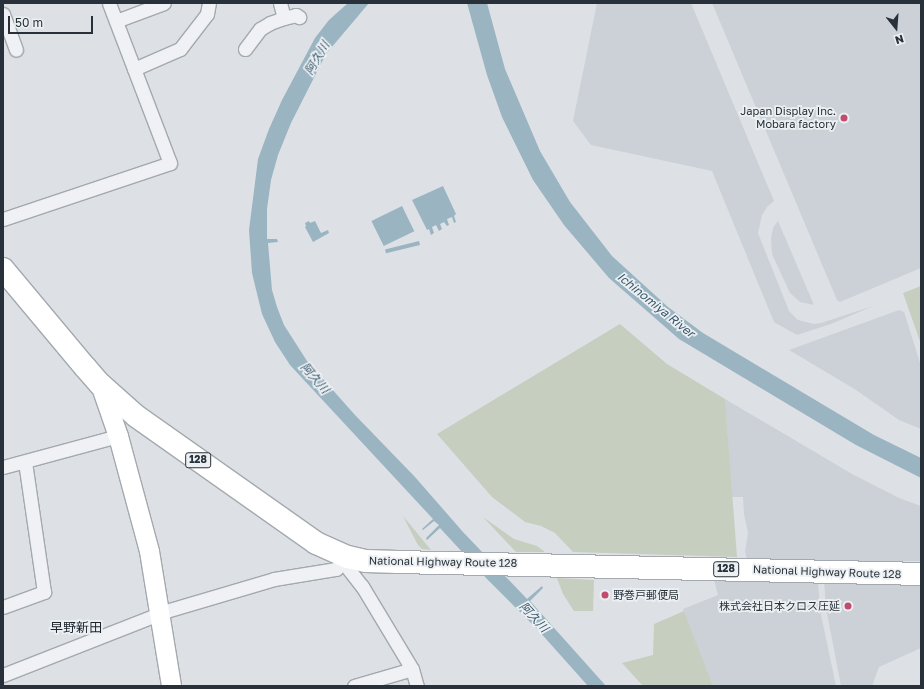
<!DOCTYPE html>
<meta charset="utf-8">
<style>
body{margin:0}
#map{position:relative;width:924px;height:689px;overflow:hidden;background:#dde1e5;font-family:"Golos Text","Noto Sans JP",sans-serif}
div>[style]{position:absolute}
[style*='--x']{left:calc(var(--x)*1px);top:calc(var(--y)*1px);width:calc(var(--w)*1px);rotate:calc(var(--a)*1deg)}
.built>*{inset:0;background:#cbd1d6}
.green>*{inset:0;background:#c5cebf}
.water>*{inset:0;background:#9ab4c2;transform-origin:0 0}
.roads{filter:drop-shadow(1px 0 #a3a9ae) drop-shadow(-1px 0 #a3a9ae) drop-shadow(0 1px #a3a9ae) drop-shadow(0 -1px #a3a9ae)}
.street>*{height:13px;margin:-6.5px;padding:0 6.5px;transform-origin:6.5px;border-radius:6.5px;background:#eff1f4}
.secondary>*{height:19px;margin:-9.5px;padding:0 9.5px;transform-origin:9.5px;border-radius:9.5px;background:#fff}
.highway>*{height:22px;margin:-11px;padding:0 11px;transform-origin:11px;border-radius:11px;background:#fff}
.dots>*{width:11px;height:11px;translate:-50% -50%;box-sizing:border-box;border:2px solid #ecf0f3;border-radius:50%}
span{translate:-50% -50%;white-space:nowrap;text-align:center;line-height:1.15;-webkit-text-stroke:3.5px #ecf0f3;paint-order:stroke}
.shield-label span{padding:1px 3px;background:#ecf0f3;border:1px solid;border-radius:3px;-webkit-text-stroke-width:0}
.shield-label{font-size:10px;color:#28313a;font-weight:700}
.poi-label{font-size:11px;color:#28313a}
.right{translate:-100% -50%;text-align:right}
.left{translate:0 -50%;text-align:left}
.street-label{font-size:11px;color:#28313a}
.water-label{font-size:12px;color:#36556a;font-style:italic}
.quarter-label{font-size:13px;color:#1a222b}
.frame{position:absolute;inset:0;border:4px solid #28313a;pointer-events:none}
.north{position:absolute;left:876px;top:8px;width:40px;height:40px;-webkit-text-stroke:3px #ecf0f3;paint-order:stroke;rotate:163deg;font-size:11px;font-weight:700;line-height:16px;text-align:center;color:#28313a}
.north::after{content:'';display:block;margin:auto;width:14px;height:18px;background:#28313a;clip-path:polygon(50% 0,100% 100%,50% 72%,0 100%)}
.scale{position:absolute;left:8px;top:16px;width:85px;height:18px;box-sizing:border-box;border:2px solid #28313a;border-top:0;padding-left:5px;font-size:12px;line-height:14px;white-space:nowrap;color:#28313a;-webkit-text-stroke:3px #ecf0f3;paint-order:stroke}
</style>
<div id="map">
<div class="built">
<i style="clip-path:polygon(597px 3px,691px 3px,774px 201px,767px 207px,762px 215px,758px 233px,789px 311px,798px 320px,814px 324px,821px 323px,873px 306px,831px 324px,797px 335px,774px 322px,712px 171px,591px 145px,573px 121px)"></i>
<i style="clip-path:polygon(712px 3px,921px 3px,921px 268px,840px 302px,837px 300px)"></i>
<i style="clip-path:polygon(778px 221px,814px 305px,800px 302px,790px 293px,772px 254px,771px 238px,773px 228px)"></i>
<i style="clip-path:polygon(899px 310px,904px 312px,921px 366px,921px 429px,899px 420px,856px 390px,789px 350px)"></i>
<i style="clip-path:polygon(725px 399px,852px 474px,899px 498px,921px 506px,921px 561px,902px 561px,902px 565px,747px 562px,745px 551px,748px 533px,744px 514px,743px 497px,732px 497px)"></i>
<i style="clip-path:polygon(714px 580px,818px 581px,820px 610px,836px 686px,713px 686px,683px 609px,718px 595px)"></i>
<i style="clip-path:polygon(824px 581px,921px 584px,921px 648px,879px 667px,872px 686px,841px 686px,826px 608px)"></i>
</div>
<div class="green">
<i style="clip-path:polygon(921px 286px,921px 344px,903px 293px)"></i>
<i style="clip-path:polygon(620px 324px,667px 364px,725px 399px,737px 557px,573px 552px,555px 533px,541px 526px,525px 522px,492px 497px,437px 434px)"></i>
<i style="clip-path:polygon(403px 516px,431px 550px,422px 549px,418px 545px)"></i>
<i style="clip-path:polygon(483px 517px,514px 539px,537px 546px,545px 552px,516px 552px)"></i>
<i style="clip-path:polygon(557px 578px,594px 580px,593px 611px,574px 611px,563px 594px)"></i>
<i style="clip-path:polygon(684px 611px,713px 686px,643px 686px,622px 663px,653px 655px,654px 624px)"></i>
</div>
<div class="water">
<i style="clip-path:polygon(348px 3px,369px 3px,326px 54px,291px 123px,278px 155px,271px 180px,267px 209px,267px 239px,277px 239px,278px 242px,268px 243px,272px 290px,277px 307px,284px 325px,307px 361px,355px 415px,415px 477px,463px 532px,527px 599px,542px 586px,543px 588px,530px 601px,606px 686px,588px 686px,538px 630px,487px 579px,440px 528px,427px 540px,426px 538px,439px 525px,434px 521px,423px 530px,422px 529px,433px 519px,290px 365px,275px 342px,262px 314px,252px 273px,249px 230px,258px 159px,269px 129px,282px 100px,315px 38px,329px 20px)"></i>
<i style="clip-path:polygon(467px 3px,487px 3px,505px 69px,540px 151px,570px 202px,612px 256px,668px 307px,703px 333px,874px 435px,921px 458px,921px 478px,856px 445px,679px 339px,609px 278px,564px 225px,533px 180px,502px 117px,487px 75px)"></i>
<i style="clip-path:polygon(443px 186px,456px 214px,454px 216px,456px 222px,454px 223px,452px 217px,447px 219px,449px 225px,447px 226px,444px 222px,440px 224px,442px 229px,439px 231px,436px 225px,432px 227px,434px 233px,431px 235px,429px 229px,427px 230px,412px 200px)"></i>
<i style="left:402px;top:206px;width:28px;height:34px;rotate:64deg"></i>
<i style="clip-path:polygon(309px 221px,310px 223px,315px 221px,321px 233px,328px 230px,329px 233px,313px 242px,305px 227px,306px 226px,305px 223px)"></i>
<i style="left:419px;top:241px;width:4px;height:35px;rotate:76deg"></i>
</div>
<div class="roads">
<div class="street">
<i style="--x:3;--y:14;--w:38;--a:70"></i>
<i style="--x:284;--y:18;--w:12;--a:-14"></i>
<i style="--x:296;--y:15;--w:4;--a:34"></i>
<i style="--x:116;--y:21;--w:51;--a:-20.6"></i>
<i style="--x:245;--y:49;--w:25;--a:-53"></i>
<i style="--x:260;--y:29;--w:12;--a:-31"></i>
<i style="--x:270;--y:23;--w:15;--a:-20"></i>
<i style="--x:284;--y:18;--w:16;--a:-105"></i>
<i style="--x:134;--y:69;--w:50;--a:-23.5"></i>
<i style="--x:180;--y:49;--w:44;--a:-52.4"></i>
<i style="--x:207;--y:14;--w:11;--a:-80"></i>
<i style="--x:3;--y:219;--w:176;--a:-18.5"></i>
<i style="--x:170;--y:163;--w:171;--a:-110.9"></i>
<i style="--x:3;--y:467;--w:119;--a:-15.1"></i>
<i style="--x:343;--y:562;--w:31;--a:52"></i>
<i style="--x:362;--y:586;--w:97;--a:58.9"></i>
<i style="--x:412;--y:669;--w:18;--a:74"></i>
<i style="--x:3;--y:607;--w:44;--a:-20.1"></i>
<i style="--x:44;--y:592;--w:131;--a:-98.3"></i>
<i style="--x:3;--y:675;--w:175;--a:-21.4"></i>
<i style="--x:166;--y:611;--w:113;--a:-16.5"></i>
<i style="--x:274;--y:579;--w:63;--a:-9.2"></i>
<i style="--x:336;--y:569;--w:17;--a:-45"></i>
<i style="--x:354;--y:686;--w:60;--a:-16.3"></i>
</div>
<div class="secondary">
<i style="--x:100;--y:384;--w:55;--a:70.9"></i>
<i style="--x:118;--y:436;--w:119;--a:74.9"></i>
<i style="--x:149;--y:551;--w:137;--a:80.7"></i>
</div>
<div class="highway">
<i style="--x:3;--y:269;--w:128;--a:50.1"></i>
<i style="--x:85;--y:367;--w:23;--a:49"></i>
<i style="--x:100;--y:384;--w:48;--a:41.6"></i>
<i style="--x:136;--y:416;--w:220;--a:35.2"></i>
<i style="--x:316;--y:543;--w:35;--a:24"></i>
<i style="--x:348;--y:557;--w:18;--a:13"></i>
<i style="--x:366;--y:561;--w:32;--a:2"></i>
<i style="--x:398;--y:562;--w:523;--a:1.31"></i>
</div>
</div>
<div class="dots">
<i style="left:844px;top:118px;background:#c04c6e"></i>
<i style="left:605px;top:595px;background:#c04c6e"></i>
<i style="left:848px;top:606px;background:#c04c6e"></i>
</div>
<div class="shield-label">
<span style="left:198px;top:460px">128</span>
<span style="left:726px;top:569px">128</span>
</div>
<div class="poi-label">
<span class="right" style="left:836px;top:118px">Japan Display Inc.<br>Mobara factory</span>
<span class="left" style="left:613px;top:595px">野巻戸郵便局</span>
<span class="right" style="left:840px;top:606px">株式会社日本クロス圧延</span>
</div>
<div class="street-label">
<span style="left:443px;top:562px;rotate:1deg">National Highway Route 128</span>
<span style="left:827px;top:572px;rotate:2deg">National Highway Route 128</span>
</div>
<div class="water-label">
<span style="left:317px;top:58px;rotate:-59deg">阿久川</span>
<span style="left:656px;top:305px;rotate:39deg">Ichinomiya River</span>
<span style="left:315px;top:378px;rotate:49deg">阿久川</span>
<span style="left:534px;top:617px;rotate:47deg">阿久川</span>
</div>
<div class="quarter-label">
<span style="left:76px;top:627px">早野新田</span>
</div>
<div class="frame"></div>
<div class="north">N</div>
<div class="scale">50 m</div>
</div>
